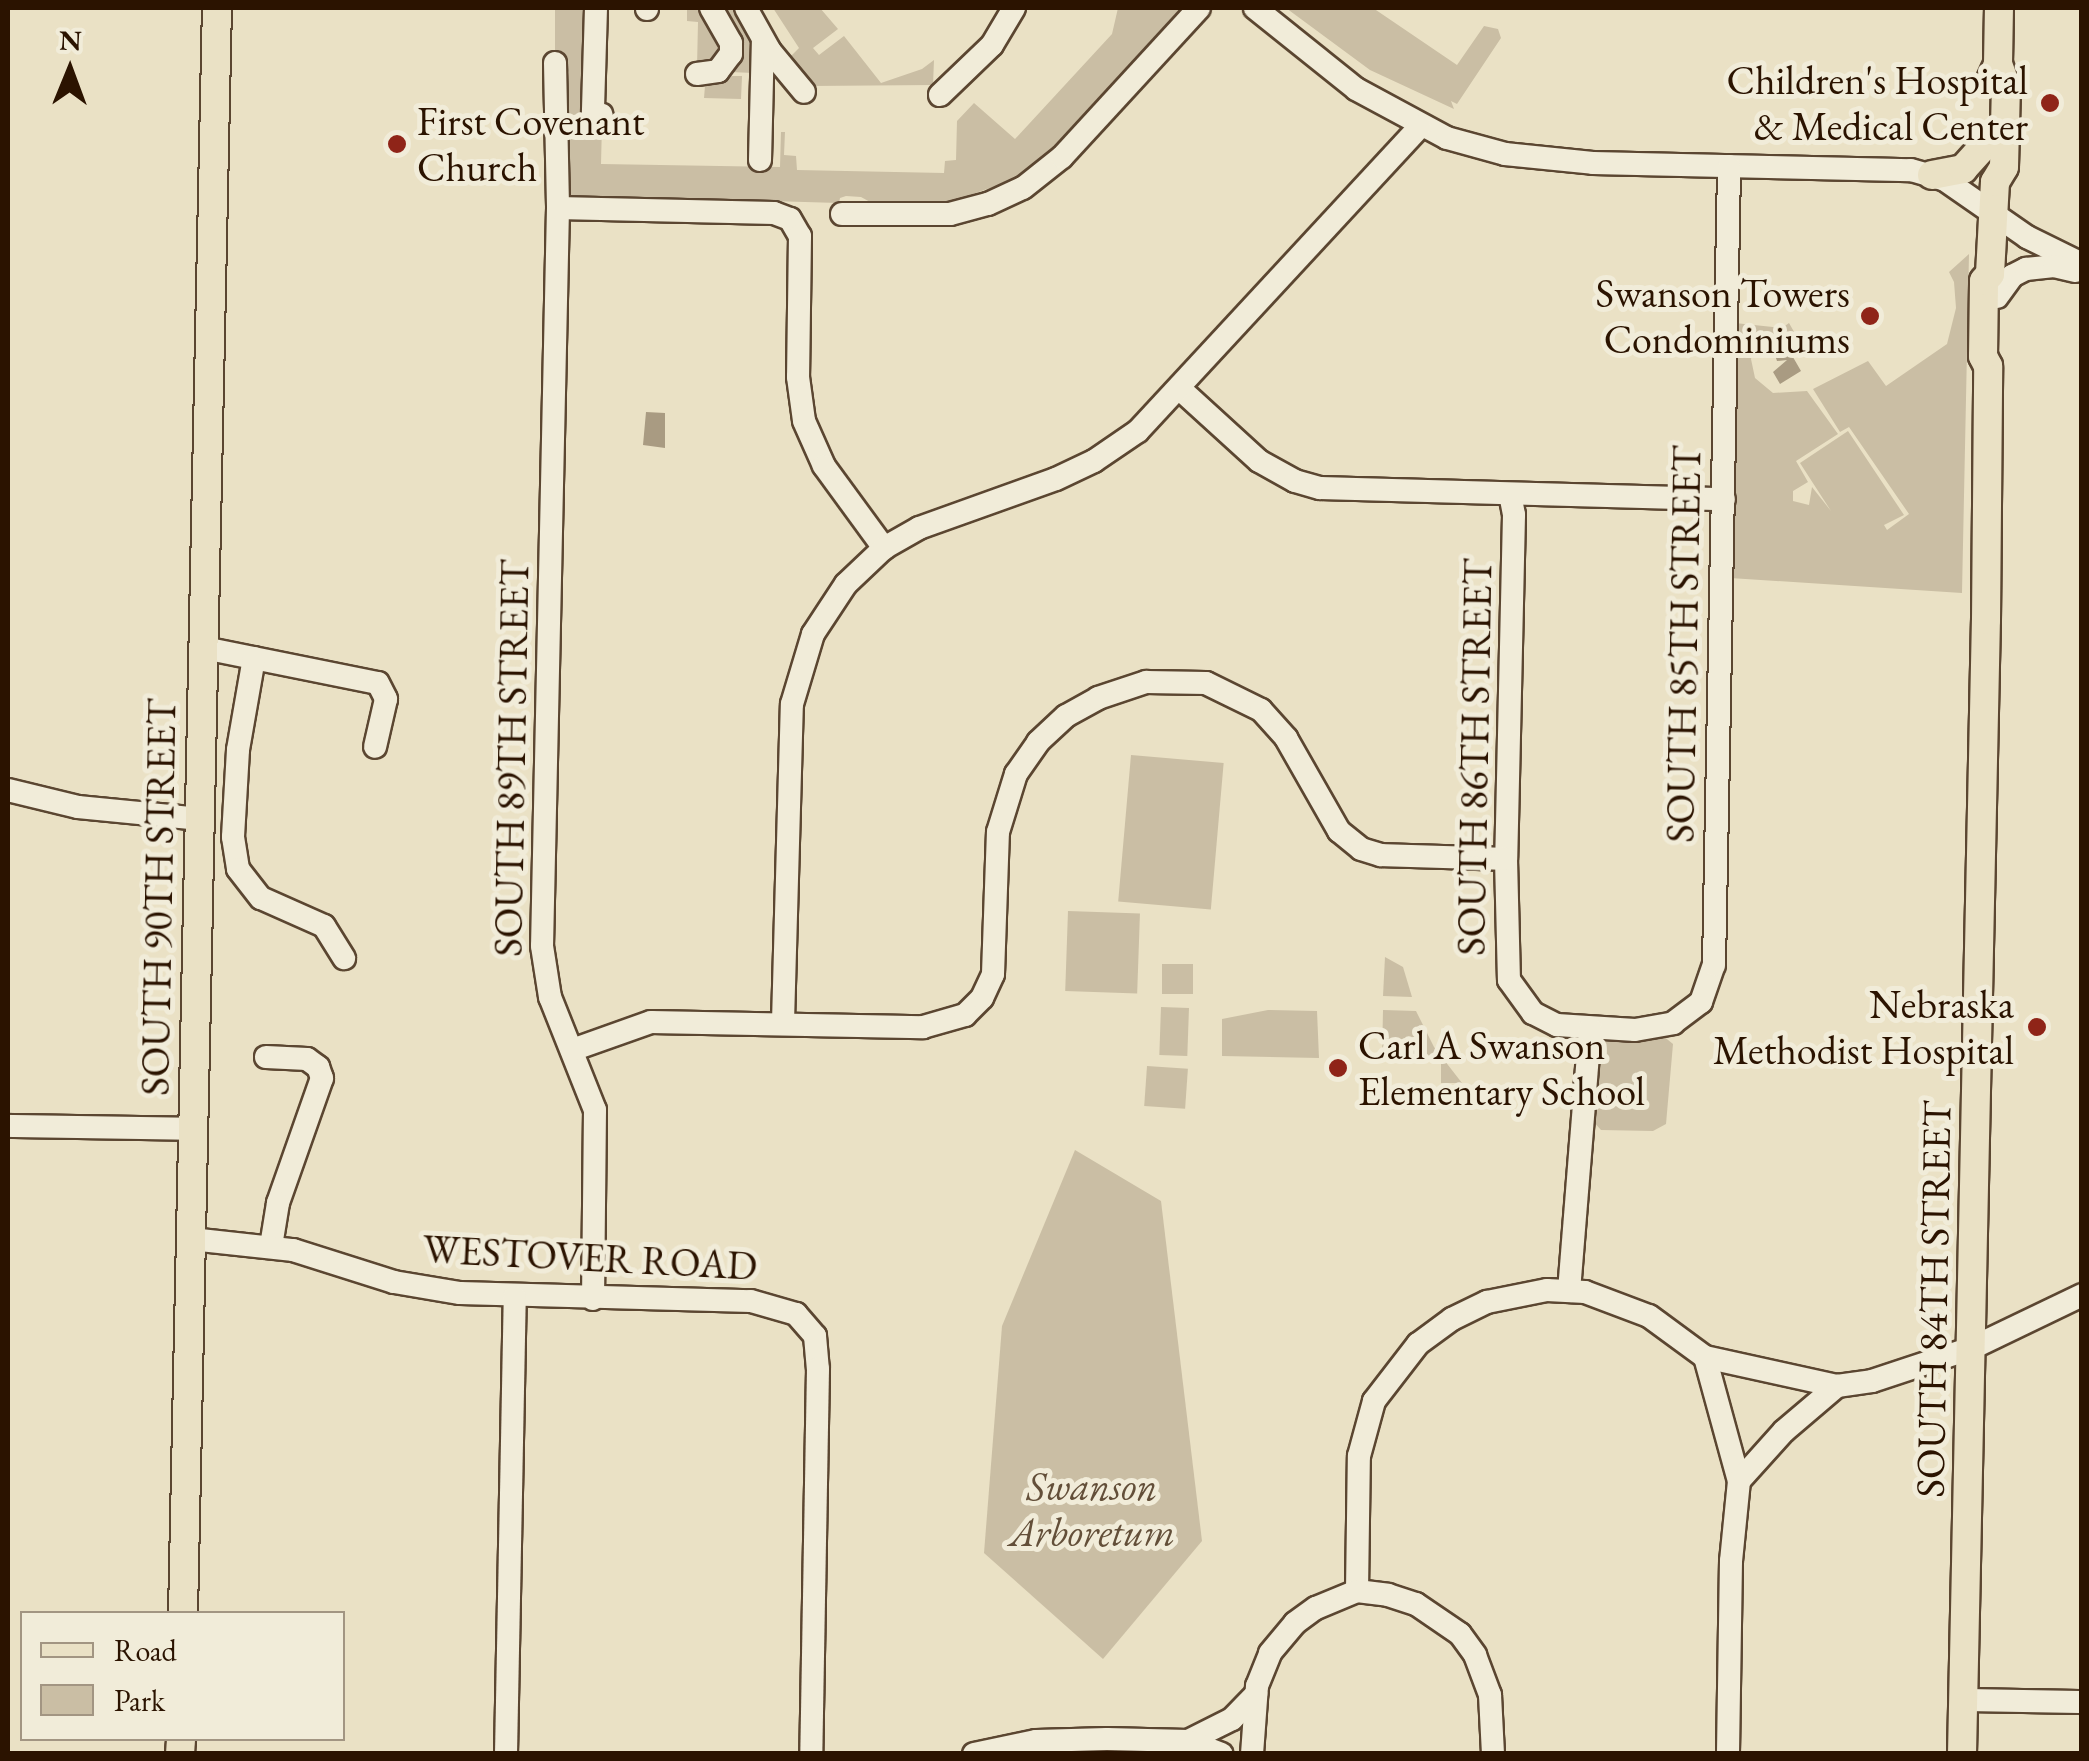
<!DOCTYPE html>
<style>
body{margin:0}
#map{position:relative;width:2089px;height:1761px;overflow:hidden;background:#eae1c5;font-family:"EB Garamond",serif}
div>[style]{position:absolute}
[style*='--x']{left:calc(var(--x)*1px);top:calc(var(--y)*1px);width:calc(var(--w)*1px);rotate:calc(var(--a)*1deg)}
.green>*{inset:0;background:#cabea4;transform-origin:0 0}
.water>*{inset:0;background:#a99b82}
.roads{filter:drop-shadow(2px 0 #5b4631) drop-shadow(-2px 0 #5b4631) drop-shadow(0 2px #5b4631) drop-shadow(0 -2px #5b4631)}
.minor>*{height:22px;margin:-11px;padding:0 11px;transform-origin:11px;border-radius:11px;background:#f1ecd9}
.major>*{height:28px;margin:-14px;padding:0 14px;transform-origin:14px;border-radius:14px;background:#eae1c5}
.dots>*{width:28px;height:28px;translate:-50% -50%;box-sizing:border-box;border:5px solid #f1ecd9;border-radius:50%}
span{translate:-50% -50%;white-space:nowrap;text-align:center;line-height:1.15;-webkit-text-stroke:10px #f1ecd9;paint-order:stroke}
.poi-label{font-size:40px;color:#2b1300}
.right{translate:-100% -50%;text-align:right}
.left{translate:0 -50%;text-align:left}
.street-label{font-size:40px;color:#2b1300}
.park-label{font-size:40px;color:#634f39;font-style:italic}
.frame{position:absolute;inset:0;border:10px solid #2b1300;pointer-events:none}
.legend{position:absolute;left:20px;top:1611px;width:325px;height:130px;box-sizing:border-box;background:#f1ecd9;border:2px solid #a29582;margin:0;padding:12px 18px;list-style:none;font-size:30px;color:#2b1300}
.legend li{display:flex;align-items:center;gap:20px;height:50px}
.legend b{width:50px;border:2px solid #a29582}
.north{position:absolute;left:20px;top:20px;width:100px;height:100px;-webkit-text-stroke:8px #f1ecd9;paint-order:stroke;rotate:1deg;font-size:28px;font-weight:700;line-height:40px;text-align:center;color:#2b1300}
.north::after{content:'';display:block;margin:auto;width:35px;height:45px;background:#2b1300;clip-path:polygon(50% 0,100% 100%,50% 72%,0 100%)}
</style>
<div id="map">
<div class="green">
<i style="clip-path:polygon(555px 8px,588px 8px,602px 124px,601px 164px,780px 167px,781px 132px,785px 132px,784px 155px,796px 156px,797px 170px,944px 173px,945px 161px,956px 160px,957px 121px,974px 103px,1015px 139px,1112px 34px,1118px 8px,1182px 8px,1053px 149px,1010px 181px,947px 203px,872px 203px,861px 197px,846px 196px,840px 198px,839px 203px,569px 195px,569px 72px,555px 55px)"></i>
<i style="clip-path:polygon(657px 8px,704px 8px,722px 44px,719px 61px,697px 67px,698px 22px,687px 21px,687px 10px)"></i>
<i style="clip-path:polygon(720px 8px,736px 8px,755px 45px,754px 73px,730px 72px)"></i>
<i style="clip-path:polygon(773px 8px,820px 8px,838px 29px,813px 48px,819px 55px,844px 36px,881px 83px,922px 69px,934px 60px,933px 85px,810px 86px,789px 58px,799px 48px)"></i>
<i style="clip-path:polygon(1286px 8px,1373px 8px,1457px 65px,1484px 26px,1498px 29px,1501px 38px,1457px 104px,1451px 101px,1454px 109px,1370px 70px)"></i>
<i style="clip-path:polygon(732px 76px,742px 76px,741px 99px,704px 98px,705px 86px)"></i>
<i style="clip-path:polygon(1969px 254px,1962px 593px,1730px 578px,1735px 323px,1782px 328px,1789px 323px,1797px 337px,1775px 334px,1755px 348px,1751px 359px,1755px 378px,1773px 393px,1807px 391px,1838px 434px,1796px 461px,1808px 482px,1793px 491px,1793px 501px,1809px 505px,1812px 487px,1831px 511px,1800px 463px,1848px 431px,1904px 515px,1884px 525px,1887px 530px,1909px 514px,1849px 427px,1840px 432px,1813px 389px,1868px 361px,1886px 386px,1947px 344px,1956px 308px,1954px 282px,1949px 272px)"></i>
<i style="left:1131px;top:755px;width:93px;height:147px;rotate:5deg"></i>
<i style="left:1068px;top:911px;width:72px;height:80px;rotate:2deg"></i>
<i style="clip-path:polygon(1385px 957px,1403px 967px,1412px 997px,1383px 996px)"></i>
<i style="left:1162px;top:964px;width:31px;height:30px"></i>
<i style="left:1161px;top:1007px;width:28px;height:48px;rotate:2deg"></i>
<i style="clip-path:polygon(1268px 1010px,1317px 1011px,1319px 1058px,1222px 1056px,1222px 1019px)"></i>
<i style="clip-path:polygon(1383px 1010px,1416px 1011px,1434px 1047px,1462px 1083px,1441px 1083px,1441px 1060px,1382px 1059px)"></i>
<i style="clip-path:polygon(1662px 1035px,1673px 1044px,1666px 1124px,1653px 1131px,1601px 1130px,1593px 1121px,1602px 1044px,1612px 1037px)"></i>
<i style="left:1147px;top:1066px;width:41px;height:40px;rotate:4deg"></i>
<i style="clip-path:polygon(1075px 1150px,1161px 1201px,1202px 1541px,1103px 1659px,984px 1553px,1002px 1326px)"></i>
</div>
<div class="water">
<i style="clip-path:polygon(1786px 345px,1801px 371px,1780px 384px,1773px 372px,1787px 360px,1777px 361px,1774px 352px)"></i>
<i style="clip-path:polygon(646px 412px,665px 413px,665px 448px,643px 445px)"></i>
</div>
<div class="roads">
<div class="minor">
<i style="--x:596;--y:8;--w:104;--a:91.7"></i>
<i style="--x:593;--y:112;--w:9;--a:18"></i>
<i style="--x:746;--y:8;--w:49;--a:60.8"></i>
<i style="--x:770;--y:51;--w:53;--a:50.3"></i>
<i style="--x:1255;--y:8;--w:129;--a:38.7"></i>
<i style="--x:1356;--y:89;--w:103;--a:28.3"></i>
<i style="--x:1447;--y:138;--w:60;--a:15.4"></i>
<i style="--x:1505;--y:154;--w:88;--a:5.8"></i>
<i style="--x:1593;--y:163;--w:318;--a:1.3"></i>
<i style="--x:1911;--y:170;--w:35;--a:16"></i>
<i style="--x:1945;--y:180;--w:100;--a:34.8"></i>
<i style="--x:2027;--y:237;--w:61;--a:26.1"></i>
<i style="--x:647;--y:9;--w:1;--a:-90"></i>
<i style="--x:555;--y:63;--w:145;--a:88.8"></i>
<i style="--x:558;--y:208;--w:738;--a:91.24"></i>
<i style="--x:542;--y:946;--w:52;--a:81.1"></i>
<i style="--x:550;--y:997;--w:122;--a:68.3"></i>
<i style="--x:595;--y:1110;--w:189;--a:90.6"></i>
<i style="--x:697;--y:74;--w:21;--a:-8"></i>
<i style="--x:718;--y:71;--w:21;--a:-53"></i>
<i style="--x:731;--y:54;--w:11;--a:-90"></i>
<i style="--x:731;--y:43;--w:40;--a:-119.7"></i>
<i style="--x:940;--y:95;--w:72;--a:-43.9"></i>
<i style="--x:992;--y:45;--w:43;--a:-59.3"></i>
<i style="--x:760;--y:160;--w:119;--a:-88.6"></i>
<i style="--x:558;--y:208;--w:216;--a:1.3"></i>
<i style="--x:774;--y:213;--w:17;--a:21"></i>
<i style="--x:790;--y:219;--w:20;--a:60"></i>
<i style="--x:800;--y:236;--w:141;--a:90.8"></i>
<i style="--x:798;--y:377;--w:44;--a:82.2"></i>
<i style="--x:804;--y:421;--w:49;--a:66"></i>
<i style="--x:824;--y:466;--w:102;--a:53.8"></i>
<i style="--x:842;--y:214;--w:108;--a:0"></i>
<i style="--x:950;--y:214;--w:39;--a:-15"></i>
<i style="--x:988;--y:204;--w:38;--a:-25"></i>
<i style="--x:1023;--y:188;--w:50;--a:-38.5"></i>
<i style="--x:1062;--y:157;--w:202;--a:-47.4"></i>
<i style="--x:1997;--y:297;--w:26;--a:-54"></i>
<i style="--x:2012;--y:276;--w:16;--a:-27"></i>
<i style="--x:2026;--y:269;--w:28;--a:-6"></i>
<i style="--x:2054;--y:266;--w:22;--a:13"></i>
<i style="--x:1180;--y:389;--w:107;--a:42.3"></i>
<i style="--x:1259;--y:461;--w:41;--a:29.1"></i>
<i style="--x:1295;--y:481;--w:26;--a:16"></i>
<i style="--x:1320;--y:488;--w:404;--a:1.6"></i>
<i style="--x:1510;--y:494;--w:21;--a:79"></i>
<i style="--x:1514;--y:515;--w:344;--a:91.3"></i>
<i style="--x:1506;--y:859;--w:121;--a:88.6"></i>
<i style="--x:1509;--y:980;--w:41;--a:54"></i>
<i style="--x:1533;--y:1013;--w:27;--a:27"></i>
<i style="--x:1557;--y:1025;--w:78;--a:3.7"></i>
<i style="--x:1635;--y:1030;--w:39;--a:-10"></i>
<i style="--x:1673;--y:1023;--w:35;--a:-37"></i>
<i style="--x:1701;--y:1002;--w:39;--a:-71"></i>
<i style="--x:1714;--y:965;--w:799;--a:-88.92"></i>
<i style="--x:204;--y:648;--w:177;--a:11.4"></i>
<i style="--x:378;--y:683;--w:18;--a:63"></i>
<i style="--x:386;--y:699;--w:49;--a:102.9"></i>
<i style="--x:254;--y:658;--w:93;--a:99.9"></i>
<i style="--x:238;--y:750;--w:87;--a:93.3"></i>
<i style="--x:233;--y:837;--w:32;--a:81"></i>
<i style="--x:238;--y:869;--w:37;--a:52"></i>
<i style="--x:261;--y:898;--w:69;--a:24"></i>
<i style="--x:324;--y:926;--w:38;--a:58"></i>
<i style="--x:8;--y:790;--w:72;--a:13.7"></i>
<i style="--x:78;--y:807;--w:123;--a:5.6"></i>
<i style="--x:783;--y:1022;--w:318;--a:-88.4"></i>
<i style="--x:792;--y:704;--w:73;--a:-73.3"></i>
<i style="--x:813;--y:634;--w:60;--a:-56.6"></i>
<i style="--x:846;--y:584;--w:52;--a:-43.5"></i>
<i style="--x:884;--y:548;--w:40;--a:-29.7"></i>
<i style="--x:919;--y:528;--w:145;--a:-19.7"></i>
<i style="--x:1056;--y:479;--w:42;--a:-25.3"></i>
<i style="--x:1094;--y:461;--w:53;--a:-34.3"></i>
<i style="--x:1138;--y:431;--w:415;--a:-47.2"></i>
<i style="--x:572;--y:1050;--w:84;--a:-19.5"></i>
<i style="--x:651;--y:1022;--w:272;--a:1.1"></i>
<i style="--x:923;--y:1027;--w:44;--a:-15.9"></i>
<i style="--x:965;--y:1015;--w:24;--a:-45"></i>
<i style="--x:982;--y:998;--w:26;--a:-65"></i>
<i style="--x:993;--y:974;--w:142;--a:-88"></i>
<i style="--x:998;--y:832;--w:61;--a:-72.8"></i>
<i style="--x:1016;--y:774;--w:39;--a:-55"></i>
<i style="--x:1038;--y:742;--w:38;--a:-43"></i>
<i style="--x:1066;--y:716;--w:37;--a:-29"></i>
<i style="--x:1098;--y:698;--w:51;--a:-18.4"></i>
<i style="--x:1146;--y:682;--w:60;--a:1"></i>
<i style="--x:1206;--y:683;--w:61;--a:26.1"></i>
<i style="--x:1261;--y:710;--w:38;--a:48"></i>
<i style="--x:1286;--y:738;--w:107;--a:60.3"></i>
<i style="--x:1339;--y:831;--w:28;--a:39"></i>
<i style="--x:1361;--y:849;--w:21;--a:17"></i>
<i style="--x:1381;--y:855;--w:125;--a:1.8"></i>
<i style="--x:266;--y:1057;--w:41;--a:2.8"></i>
<i style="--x:307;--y:1059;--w:14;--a:36"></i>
<i style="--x:318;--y:1067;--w:12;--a:70"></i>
<i style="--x:322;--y:1078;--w:133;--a:109.4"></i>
<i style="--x:278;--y:1203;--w:44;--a:99.2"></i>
<i style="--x:8;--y:1126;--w:185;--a:0.9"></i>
<i style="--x:191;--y:1239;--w:103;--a:6.2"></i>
<i style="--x:293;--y:1250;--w:106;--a:17.6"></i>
<i style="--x:394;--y:1282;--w:67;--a:9.5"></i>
<i style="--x:460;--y:1293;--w:291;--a:1.6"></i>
<i style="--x:751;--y:1301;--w:47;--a:16.1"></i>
<i style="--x:796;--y:1314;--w:29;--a:49"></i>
<i style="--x:815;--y:1336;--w:33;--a:85"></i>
<i style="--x:818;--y:1369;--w:385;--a:91"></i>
<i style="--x:1569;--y:1291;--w:264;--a:-85.4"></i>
<i style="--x:1705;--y:1357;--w:129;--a:74.7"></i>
<i style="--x:1739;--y:1481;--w:80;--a:95.7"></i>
<i style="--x:1731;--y:1561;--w:193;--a:90.9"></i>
<i style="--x:1739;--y:1481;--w:67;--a:-48"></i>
<i style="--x:1784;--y:1431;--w:70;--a:-40.3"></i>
<i style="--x:1357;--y:1591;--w:135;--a:-89.2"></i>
<i style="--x:1359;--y:1456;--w:57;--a:-74.7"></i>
<i style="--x:1374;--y:1401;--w:72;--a:-52.3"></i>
<i style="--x:1418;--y:1344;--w:42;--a:-36.3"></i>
<i style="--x:1452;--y:1319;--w:39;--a:-26"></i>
<i style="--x:1487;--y:1302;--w:61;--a:-11.3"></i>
<i style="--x:1547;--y:1290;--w:38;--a:3"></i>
<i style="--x:1585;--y:1292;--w:68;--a:20.6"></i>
<i style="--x:1649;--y:1316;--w:69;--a:36.2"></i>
<i style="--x:1705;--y:1357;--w:135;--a:12.4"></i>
<i style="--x:1837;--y:1386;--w:35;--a:-8"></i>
<i style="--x:1872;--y:1381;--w:105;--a:-18.3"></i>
<i style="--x:1972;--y:1348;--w:122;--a:-25.7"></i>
<i style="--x:1964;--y:1700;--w:118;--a:1"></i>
<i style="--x:1188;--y:1741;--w:49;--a:-26.6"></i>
<i style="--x:1232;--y:1719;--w:35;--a:-46"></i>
<i style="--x:506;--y:1754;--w:457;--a:-88.9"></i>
<i style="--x:974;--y:1754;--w:63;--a:-11.8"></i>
<i style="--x:1036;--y:1741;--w:71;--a:-1.6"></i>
<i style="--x:1107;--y:1739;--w:81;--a:1.4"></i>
<i style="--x:1188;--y:1741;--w:36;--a:21"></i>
<i style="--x:1252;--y:1754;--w:68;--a:-85.8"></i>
<i style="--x:1257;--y:1686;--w:35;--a:-68"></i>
<i style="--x:1270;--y:1653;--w:39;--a:-50"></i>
<i style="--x:1295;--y:1623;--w:26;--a:-36"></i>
<i style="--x:1316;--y:1608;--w:44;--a:-22.5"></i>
<i style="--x:1357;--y:1591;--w:31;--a:7"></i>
<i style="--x:1388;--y:1595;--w:29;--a:18"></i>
<i style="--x:1416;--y:1604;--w:53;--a:34.3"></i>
<i style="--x:1460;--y:1634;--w:26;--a:54"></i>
<i style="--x:1475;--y:1655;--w:43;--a:69.4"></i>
<i style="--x:1490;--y:1695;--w:59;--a:87.1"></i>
</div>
<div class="major">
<i style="--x:1991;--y:80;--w:17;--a:-66"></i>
<i style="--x:1998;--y:64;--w:56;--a:-89"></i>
<i style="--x:1932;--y:175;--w:32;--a:-11"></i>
<i style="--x:1963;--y:169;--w:38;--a:-48"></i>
<i style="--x:183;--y:1614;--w:1606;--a:-88.79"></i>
<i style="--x:180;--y:1754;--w:16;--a:-86"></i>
<i style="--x:1962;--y:1754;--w:1134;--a:-88.79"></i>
<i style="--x:1986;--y:620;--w:254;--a:-89.5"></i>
<i style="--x:1988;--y:366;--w:11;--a:-117"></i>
<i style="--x:1983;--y:356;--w:75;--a:-89.2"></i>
<i style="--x:1984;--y:281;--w:9;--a:-49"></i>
<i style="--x:1990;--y:274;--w:92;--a:-86.9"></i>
<i style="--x:1995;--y:182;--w:17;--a:-59"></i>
<i style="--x:2004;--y:167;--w:81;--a:-88.6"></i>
<i style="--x:2006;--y:86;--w:23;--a:-110"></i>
</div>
</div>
<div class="dots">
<i style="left:2050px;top:103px;background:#8f2418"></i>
<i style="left:397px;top:144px;background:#8f2418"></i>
<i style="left:1870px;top:316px;background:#8f2418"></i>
<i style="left:2037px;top:1027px;background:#8f2418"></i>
<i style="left:1338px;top:1068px;background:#8f2418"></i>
</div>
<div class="poi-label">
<span class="right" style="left:2028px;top:103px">Children's Hospital<br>&amp; Medical Center</span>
<span class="left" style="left:417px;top:144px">First Covenant<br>Church</span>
<span class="right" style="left:1850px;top:316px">Swanson Towers<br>Condominiums</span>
<span class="right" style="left:2014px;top:1027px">Nebraska<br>Methodist Hospital</span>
<span class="left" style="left:1358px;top:1068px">Carl A Swanson<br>Elementary School</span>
</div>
<div class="street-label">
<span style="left:1683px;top:644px;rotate:-89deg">SOUTH 85TH STREET</span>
<span style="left:1474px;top:757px;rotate:-89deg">SOUTH 86TH STREET</span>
<span style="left:511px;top:758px;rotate:-89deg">SOUTH 89TH STREET</span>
<span style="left:158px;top:897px;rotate:-89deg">SOUTH 90TH STREET</span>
<span style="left:590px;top:1257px;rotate:3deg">WESTOVER ROAD</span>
<span style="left:1933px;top:1299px;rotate:-89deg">SOUTH 84TH STREET</span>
</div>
<div class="park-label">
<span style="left:1092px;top:1509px">Swanson<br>Arboretum</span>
</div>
<div class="frame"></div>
<ul class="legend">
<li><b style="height:12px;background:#eae1c5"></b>Road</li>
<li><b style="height:28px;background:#cabea4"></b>Park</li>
</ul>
<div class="north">N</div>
</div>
